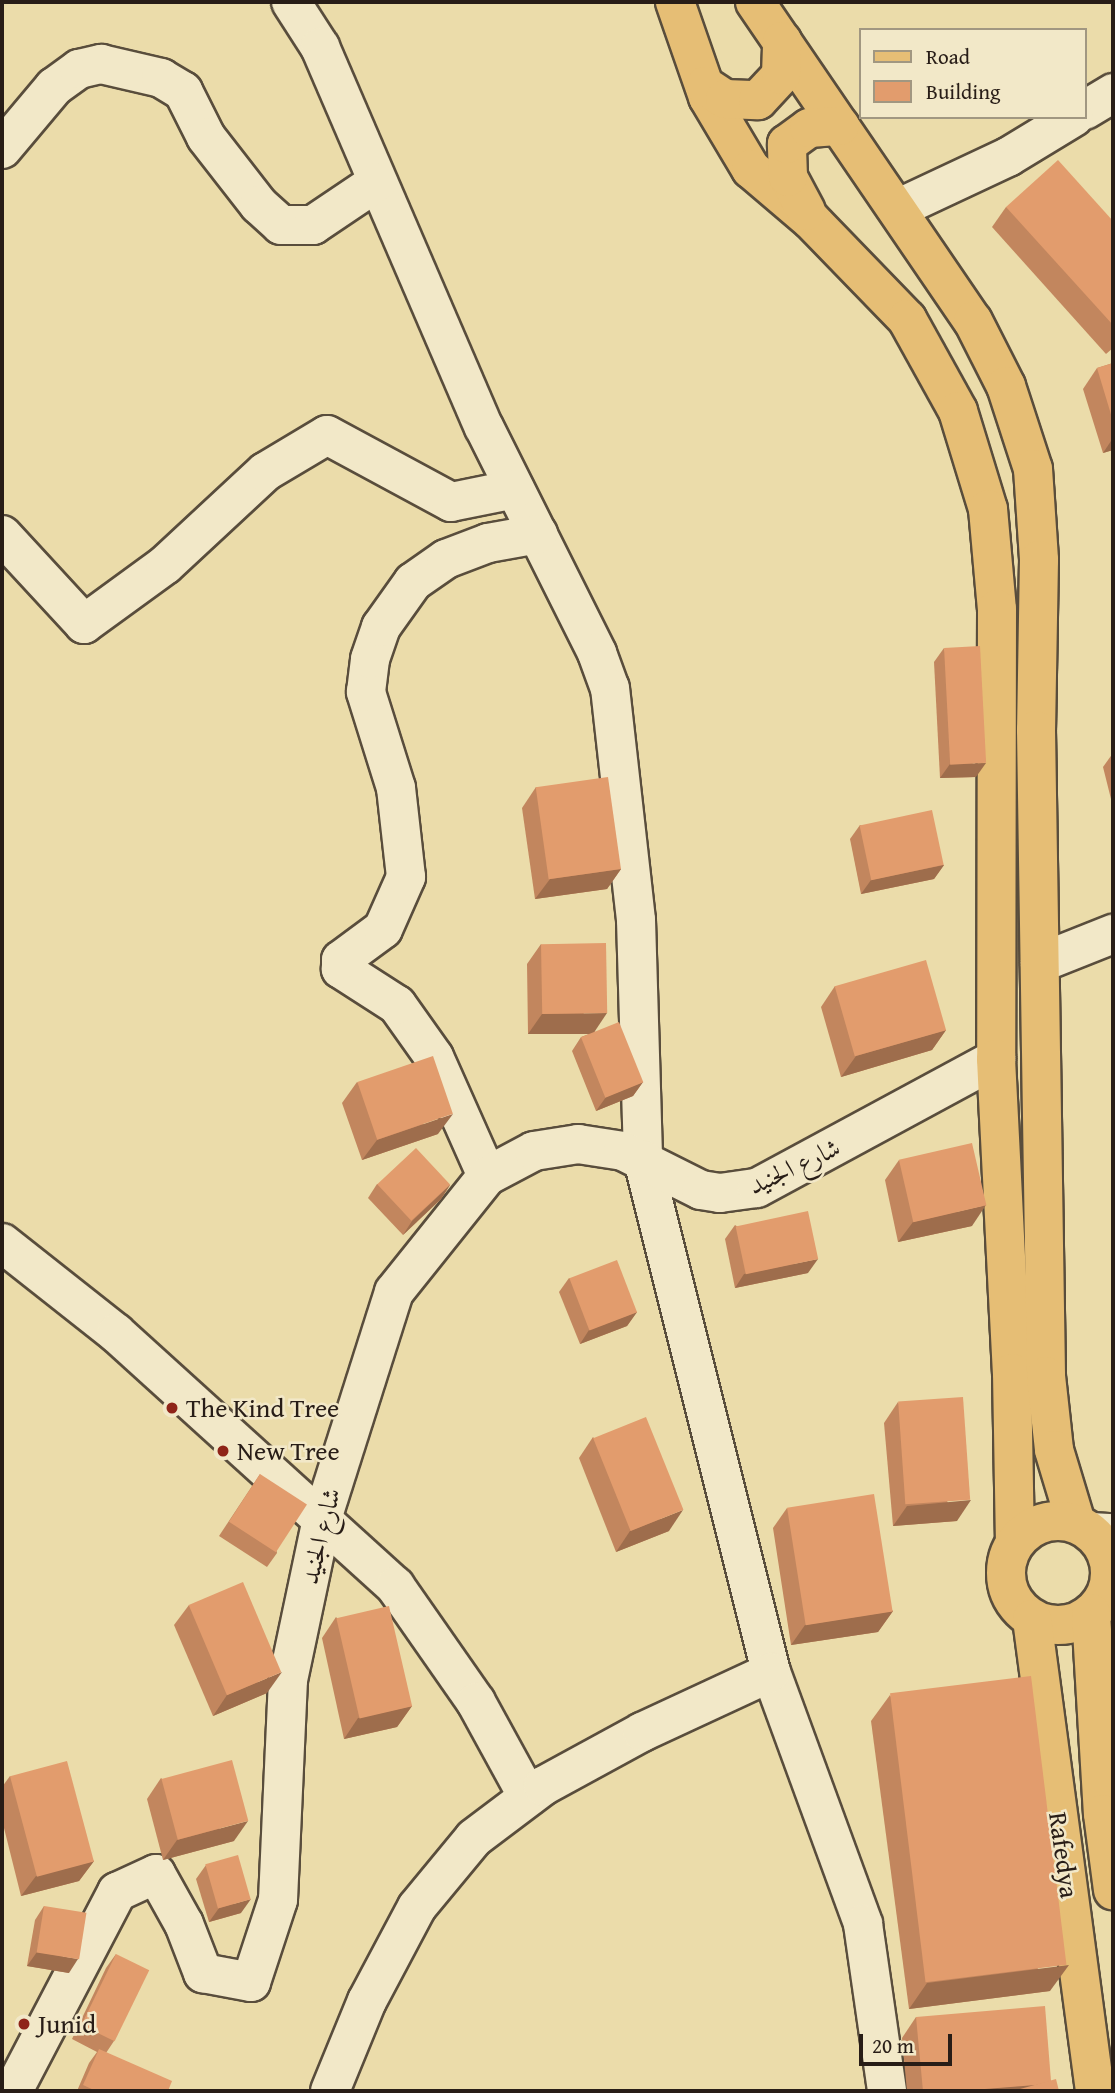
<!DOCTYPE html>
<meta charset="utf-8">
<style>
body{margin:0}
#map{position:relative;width:1115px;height:2093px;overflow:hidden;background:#ebdcaa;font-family:"Gentium Book Plus",Amiri,serif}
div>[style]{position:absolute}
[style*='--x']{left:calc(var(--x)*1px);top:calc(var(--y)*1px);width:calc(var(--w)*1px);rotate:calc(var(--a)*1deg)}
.roads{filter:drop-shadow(2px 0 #594d3c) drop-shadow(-2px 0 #594d3c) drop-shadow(0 2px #594d3c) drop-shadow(0 -2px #594d3c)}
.minor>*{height:38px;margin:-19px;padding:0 19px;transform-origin:19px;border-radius:19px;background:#f2e8c8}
.major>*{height:38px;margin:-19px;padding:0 19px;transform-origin:19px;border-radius:19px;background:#e6be75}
.major>.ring{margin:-19px;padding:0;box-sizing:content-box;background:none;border:38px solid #e6be75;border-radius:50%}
.wall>*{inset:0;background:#c2865e}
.shaded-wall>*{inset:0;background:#9e6d4c}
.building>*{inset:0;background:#e29c6d;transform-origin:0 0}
.dots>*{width:19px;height:19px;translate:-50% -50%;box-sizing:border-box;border:4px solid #f2e8c8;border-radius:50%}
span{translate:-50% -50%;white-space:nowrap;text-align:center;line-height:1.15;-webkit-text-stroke:5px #f2e8c8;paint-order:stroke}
.street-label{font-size:26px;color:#281d17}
.poi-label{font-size:26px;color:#281d17}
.left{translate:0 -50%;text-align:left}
.frame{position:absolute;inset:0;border:4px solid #281d17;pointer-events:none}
.legend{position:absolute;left:859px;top:28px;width:228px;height:91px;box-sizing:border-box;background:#f2e8c8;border:2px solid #a19781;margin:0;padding:9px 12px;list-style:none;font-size:21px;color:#281d17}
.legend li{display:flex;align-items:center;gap:14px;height:35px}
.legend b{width:35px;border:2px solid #a19781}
.scale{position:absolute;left:859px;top:2034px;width:93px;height:32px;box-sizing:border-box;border:4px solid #281d17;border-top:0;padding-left:9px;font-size:21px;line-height:24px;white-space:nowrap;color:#281d17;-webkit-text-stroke:5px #f2e8c8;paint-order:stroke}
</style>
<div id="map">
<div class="roads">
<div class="minor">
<i style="--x:291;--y:2;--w:54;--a:57.2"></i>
<i style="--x:320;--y:47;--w:414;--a:66.7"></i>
<i style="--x:484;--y:427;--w:253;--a:63.4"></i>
<i style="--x:597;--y:653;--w:37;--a:70"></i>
<i style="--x:610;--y:688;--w:233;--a:83.6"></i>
<i style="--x:636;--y:920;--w:240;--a:88.3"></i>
<i style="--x:643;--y:1160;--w:528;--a:75.96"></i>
<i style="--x:771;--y:1672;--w:268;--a:69.9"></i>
<i style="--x:863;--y:1924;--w:169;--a:81.8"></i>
<i style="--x:1085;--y:110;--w:33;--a:-31"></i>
<i style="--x:2;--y:149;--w:81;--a:-50"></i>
<i style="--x:54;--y:87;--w:31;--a:-36"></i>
<i style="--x:79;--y:69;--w:23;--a:-13"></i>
<i style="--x:101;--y:64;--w:62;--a:13.1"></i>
<i style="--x:161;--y:78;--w:26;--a:31"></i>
<i style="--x:183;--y:91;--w:51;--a:63.4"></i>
<i style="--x:206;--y:137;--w:86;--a:52.1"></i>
<i style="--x:259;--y:205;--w:30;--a:42"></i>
<i style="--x:281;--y:225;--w:32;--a:0"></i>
<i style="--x:313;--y:225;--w:77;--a:-33.9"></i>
<i style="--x:897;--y:209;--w:123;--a:-25.1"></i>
<i style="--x:1008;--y:157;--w:77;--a:-31.2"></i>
<i style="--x:2;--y:535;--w:121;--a:47.3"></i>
<i style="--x:84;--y:624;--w:100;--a:-36.1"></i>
<i style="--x:165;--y:565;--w:137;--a:-42.9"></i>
<i style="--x:265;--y:472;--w:72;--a:-30.8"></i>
<i style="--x:327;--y:435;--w:141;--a:28.4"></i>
<i style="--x:451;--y:502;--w:65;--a:-11.5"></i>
<i style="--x:1040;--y:963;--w:79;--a:-21.7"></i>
<i style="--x:487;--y:1176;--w:130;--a:-114"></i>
<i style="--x:434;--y:1057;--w:64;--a:-125.4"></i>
<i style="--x:397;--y:1005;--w:67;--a:-147.3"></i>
<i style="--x:341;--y:969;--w:9;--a:-90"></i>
<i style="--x:341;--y:960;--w:52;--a:-36.4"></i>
<i style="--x:383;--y:929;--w:57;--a:-66.1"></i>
<i style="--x:406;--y:877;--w:90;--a:-96.4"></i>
<i style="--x:396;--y:788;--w:101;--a:-107.4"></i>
<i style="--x:366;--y:692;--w:33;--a:-83"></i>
<i style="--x:370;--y:659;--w:34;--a:-71"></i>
<i style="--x:381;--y:627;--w:55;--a:-54.6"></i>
<i style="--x:413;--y:582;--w:40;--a:-34.9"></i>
<i style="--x:446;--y:559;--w:45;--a:-20.9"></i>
<i style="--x:488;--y:543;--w:51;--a:-10.2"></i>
<i style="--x:2;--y:1243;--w:145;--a:38.3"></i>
<i style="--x:116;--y:1333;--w:377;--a:42.2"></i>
<i style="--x:395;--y:1586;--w:141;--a:55.1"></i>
<i style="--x:476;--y:1702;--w:108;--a:61.3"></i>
<i style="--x:1091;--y:1532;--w:22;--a:3"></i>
<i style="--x:1106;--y:1595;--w:7;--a:-16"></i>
<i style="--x:13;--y:2091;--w:225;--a:-62.4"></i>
<i style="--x:117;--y:1892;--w:43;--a:-24.8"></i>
<i style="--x:156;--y:1874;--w:57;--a:60.8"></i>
<i style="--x:184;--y:1924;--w:53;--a:68.8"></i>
<i style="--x:203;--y:1973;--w:49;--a:10.6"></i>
<i style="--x:251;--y:1982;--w:86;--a:-71.8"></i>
<i style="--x:278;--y:1900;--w:220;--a:-87.4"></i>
<i style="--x:288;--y:1680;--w:165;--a:-78.1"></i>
<i style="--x:322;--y:1519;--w:238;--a:-72.4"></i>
<i style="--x:394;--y:1292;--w:149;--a:-51.3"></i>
<i style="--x:487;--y:1176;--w:53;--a:-28"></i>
<i style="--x:534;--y:1151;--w:45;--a:-9"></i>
<i style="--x:578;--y:1144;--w:46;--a:8.8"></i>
<i style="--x:623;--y:1151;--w:87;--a:26.6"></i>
<i style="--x:701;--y:1190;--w:19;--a:9"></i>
<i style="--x:720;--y:1193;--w:37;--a:-8"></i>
<i style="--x:757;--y:1188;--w:272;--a:-28.4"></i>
<i style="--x:330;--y:2091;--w:97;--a:-67.7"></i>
<i style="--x:367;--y:2001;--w:106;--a:-62"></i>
<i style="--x:417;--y:1907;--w:89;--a:-50.4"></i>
<i style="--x:474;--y:1838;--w:86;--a:-37"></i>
<i style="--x:543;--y:1786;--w:113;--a:-28.6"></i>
<i style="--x:642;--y:1732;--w:142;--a:-24.9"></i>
</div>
<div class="major">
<i style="--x:675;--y:2;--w:101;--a:70.8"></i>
<i style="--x:708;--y:97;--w:84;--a:59.2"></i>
<i style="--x:751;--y:169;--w:79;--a:40.4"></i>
<i style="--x:811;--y:220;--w:138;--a:45.9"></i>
<i style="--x:907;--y:319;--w:105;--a:61"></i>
<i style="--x:958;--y:411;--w:102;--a:73"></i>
<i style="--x:988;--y:509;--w:100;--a:84.9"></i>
<i style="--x:997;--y:609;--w:450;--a:90.1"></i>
<i style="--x:996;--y:1059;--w:314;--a:87.1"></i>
<i style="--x:1012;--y:1373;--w:170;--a:89"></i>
<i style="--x:755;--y:2;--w:386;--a:55.7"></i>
<i style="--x:973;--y:321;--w:73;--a:63.1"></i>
<i style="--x:1006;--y:386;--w:87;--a:72"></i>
<i style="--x:1033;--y:469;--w:91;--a:86.2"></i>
<i style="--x:1039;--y:560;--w:170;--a:91"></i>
<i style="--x:1036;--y:730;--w:646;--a:89.11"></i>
<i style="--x:1046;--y:1376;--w:74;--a:83.8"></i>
<i style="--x:1054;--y:1450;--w:76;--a:73.2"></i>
<i style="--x:705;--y:86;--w:24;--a:33"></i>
<i style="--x:725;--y:99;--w:33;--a:2"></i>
<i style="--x:758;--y:100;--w:34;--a:-47"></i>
<i style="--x:781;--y:75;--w:34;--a:-88"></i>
<i style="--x:806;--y:211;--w:38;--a:-118"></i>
<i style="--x:788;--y:177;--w:33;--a:-92"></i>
<i style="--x:787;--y:144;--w:27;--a:-36"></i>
<i style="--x:809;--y:128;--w:31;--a:-4"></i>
<i class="ring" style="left:1006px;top:1521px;width:66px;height:66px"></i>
<i style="--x:1091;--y:1613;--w:201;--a:86.6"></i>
<i style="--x:1103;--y:1814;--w:77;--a:82.5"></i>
<i style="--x:1032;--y:1619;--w:476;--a:82.4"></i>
</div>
</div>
<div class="wall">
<i style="clip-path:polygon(1006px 207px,1113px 221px,1113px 348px,1106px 354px,992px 227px)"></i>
<i style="clip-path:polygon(1113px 363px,1113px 450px,1103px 453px,1083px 389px,1097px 368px)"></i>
<i style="clip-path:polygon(944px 648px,976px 777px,940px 778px,934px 662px)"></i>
<i style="clip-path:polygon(1113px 753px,1113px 807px,1103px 767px)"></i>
<i style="clip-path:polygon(536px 787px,621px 869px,607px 889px,535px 899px,522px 808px)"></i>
<i style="clip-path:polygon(860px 825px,944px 865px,934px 879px,861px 894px,850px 839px)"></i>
<i style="clip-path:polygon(541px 944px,595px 1032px,643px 1082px,633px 1096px,596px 1111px,572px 1051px,581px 1037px,589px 1034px,528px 1034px,527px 964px)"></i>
<i style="clip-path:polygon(835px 986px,946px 1030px,932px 1050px,841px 1077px,821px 1007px)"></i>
<i style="clip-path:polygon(357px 1082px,438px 1134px,362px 1160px,342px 1103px)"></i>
<i style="clip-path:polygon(899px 1160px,972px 1226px,898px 1242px,885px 1180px)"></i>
<i style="clip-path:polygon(377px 1184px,450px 1185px,441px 1199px,403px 1235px,368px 1198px)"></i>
<i style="clip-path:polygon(735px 1225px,808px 1273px,735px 1288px,725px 1239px)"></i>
<i style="clip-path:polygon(569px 1278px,637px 1312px,627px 1326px,580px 1344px,559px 1292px)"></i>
<i style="clip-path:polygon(898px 1402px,957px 1521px,893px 1526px,884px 1423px)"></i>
<i style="clip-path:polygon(593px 1437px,669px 1531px,616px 1552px,579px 1458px)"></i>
<i style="clip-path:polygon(260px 1474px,277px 1553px,267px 1567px,219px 1536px)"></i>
<i style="clip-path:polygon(787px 1508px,893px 1611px,878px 1632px,791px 1645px,773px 1528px)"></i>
<i style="clip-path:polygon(189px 1605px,267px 1693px,213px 1716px,174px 1625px)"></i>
<i style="clip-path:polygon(336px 1617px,412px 1706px,397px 1727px,344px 1739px,322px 1638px)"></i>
<i style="clip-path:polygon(890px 1695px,1050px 1991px,909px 2009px,871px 1721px)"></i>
<i style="clip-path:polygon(10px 1776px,94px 1861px,79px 1881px,21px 1896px,2px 1820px,2px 1787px)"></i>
<i style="clip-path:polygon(161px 1778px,234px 1841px,163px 1860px,147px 1799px)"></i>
<i style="clip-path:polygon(206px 1865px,241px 1913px,209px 1922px,196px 1879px)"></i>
<i style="clip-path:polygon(44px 1906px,69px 1973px,27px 1966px,35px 1920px)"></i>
<i style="clip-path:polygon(116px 1954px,114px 2041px,106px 2053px,168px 2091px,77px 2091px,89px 2063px,97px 2052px,72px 2039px,106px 1968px)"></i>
<i style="clip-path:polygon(916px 2017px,1051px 2081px,1059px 2091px,907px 2091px,902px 2038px)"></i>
</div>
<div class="shaded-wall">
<i style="clip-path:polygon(1113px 438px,1113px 450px,1103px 453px)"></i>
<i style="clip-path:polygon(986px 763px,976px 777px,940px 778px,950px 764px)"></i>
<i style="clip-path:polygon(944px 865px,934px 879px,861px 894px,871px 880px)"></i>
<i style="clip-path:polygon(621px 869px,607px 889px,535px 899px,550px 879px)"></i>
<i style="clip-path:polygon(607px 1013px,593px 1034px,528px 1034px,542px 1014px)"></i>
<i style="clip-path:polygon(946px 1030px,932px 1050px,841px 1077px,856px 1056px)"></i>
<i style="clip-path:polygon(643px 1082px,633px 1096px,596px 1111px,606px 1097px)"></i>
<i style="clip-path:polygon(453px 1114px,438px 1134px,362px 1160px,377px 1140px)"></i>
<i style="clip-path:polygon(450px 1185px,441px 1199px,403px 1235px,412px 1221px)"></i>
<i style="clip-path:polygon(986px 1205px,972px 1226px,898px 1242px,913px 1222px)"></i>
<i style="clip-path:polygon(818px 1259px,808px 1273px,735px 1288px,744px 1274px)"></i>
<i style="clip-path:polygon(637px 1312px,627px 1326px,580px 1344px,589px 1330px)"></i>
<i style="clip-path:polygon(971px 1500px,957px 1521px,893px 1526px,907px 1506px)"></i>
<i style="clip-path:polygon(683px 1510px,669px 1531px,616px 1552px,630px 1531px)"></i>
<i style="clip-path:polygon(893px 1611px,878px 1632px,791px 1645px,805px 1625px)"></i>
<i style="clip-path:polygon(282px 1672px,267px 1693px,213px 1716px,227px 1695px)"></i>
<i style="clip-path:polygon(412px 1706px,397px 1727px,344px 1739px,358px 1718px)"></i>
<i style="clip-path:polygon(248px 1821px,234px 1841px,163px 1860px,177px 1840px)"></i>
<i style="clip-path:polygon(94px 1861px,79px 1881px,21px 1896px,36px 1876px)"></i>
<i style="clip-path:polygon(251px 1899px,241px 1913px,209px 1922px,219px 1908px)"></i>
<i style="clip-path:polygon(37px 1952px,78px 1959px,69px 1973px,27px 1966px)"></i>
<i style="clip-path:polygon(1069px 1965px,1050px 1991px,909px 2009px,927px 1983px)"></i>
<i style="clip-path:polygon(1051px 2083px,1046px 2091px,959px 2091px)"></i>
</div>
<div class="building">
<i style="clip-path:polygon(1058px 160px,1113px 221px,1113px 325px,1006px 207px)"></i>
<i style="clip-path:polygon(1113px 363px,1113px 421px,1097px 368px)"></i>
<i style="left:980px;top:646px;width:117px;height:36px;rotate:87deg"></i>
<i style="left:608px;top:777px;width:93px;height:73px;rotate:82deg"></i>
<i style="left:932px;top:810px;width:56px;height:74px;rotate:78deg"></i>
<i style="left:606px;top:943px;width:70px;height:65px;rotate:89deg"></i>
<i style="left:926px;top:960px;width:73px;height:95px;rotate:74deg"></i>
<i style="left:619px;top:1022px;width:65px;height:41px;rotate:68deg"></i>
<i style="left:433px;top:1056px;width:61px;height:80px;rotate:71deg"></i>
<i style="left:972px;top:1143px;width:64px;height:75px;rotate:77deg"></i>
<i style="left:416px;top:1148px;width:50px;height:53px;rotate:47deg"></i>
<i style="left:808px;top:1211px;width:49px;height:74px;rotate:78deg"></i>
<i style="left:617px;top:1260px;width:56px;height:51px;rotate:69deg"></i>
<i style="left:963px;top:1397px;width:103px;height:65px;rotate:86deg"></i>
<i style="left:646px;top:1417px;width:100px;height:57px;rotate:68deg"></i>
<i style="left:260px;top:1474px;width:56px;height:57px;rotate:33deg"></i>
<i style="left:874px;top:1494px;width:119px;height:88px;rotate:81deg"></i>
<i style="left:243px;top:1582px;width:98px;height:59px;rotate:67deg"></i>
<i style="left:389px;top:1606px;width:103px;height:54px;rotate:77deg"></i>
<i style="left:1031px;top:1676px;width:291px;height:142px;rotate:83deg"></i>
<i style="left:232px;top:1760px;width:63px;height:73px;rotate:75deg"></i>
<i style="left:67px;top:1761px;width:104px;height:59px;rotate:75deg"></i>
<i style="left:238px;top:1855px;width:46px;height:34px;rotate:74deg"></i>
<i style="left:44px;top:1906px;width:43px;height:47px;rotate:9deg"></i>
<i style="left:116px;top:1954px;width:37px;height:79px;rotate:26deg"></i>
<i style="clip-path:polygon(1045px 2006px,1051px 2081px,1036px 2085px,959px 2091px,923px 2091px,916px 2017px)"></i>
<i style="clip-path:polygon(99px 2049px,172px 2081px,168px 2091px,96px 2091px,83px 2085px)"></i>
<i style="clip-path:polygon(1056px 2079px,1059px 2091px,1013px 2091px)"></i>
</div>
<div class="dots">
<i style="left:172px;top:1408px;background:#8f2418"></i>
<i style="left:223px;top:1451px;background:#8f2418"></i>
<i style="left:24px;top:2024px;background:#8f2418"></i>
</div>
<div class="street-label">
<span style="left:794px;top:1166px;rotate:-25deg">شارع الجنيد</span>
<span style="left:320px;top:1536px;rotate:-76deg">شارع الجنيد</span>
<span style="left:1064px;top:1855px;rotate:82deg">Rafedya</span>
</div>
<div class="poi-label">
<span class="left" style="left:186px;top:1408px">The Kind Tree</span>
<span class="left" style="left:237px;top:1451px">New Tree</span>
<span class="left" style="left:38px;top:2024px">Junid</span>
</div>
<div class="frame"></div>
<ul class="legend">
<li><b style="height:9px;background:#e6be75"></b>Road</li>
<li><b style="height:19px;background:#e29c6d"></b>Building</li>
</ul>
<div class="scale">20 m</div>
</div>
